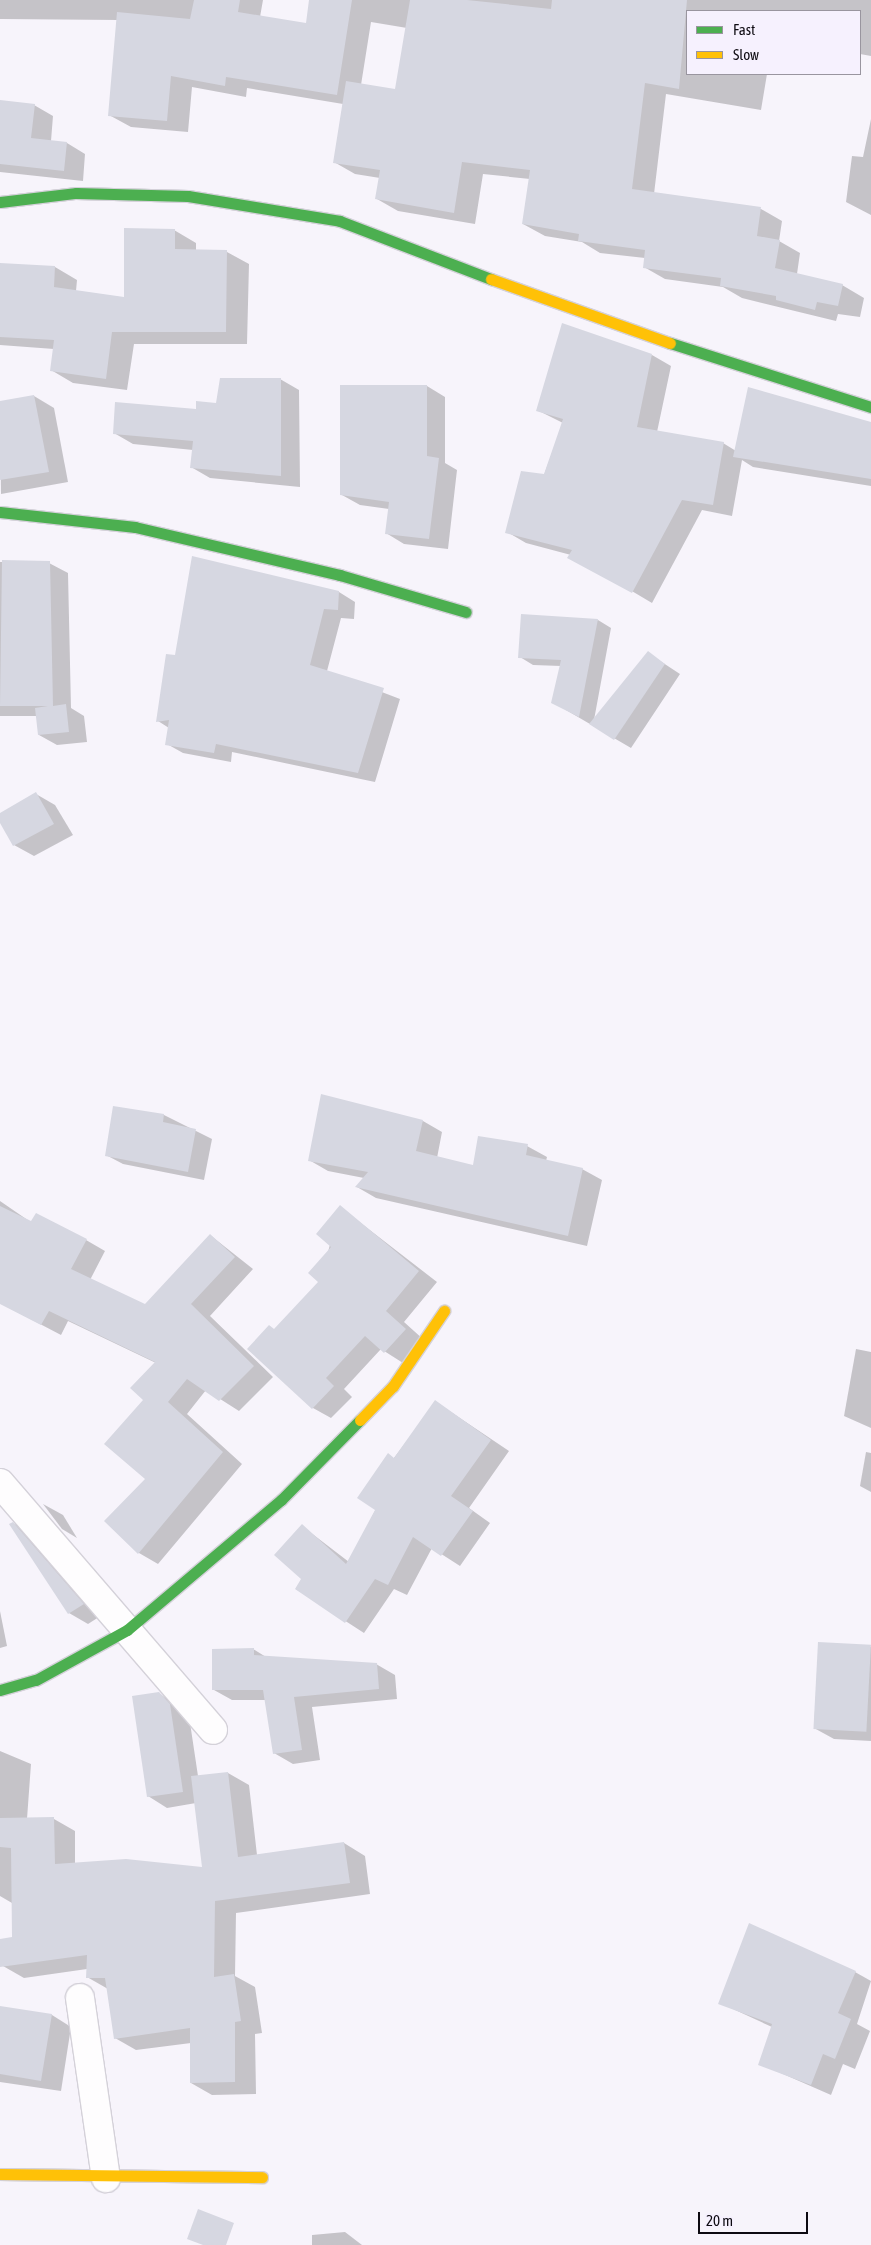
<!DOCTYPE html>
<style>
body{margin:0}
#map{position:relative;width:871px;height:2245px;overflow:hidden;background:#f7f4fb;font-family:"Asap Condensed",sans-serif}
div>[style]{position:absolute}
[style*='--x']{left:calc(var(--x)*1px);top:calc(var(--y)*1px);width:calc(var(--w)*1px);rotate:calc(var(--a)*1deg)}
.shadow>*{inset:0;background:#0003}
.building>*{inset:0;background:#d6d7e1;transform-origin:0 0}
.roads{filter:drop-shadow(1px 0 #d4d1d9) drop-shadow(-1px 0 #d4d1d9) drop-shadow(0 1px #d4d1d9) drop-shadow(0 -1px #d4d1d9)}
.street>*{height:28px;margin:-14px;padding:0 14px;transform-origin:14px;border-radius:14px;background:#fefdfe}
.fast>*{height:11px;margin:-5.5px;padding:0 5.5px;transform-origin:5.5px;border-radius:5.5px;background:#4caf50}
.slow>*{height:11px;margin:-5.5px;padding:0 5.5px;transform-origin:5.5px;border-radius:5.5px;background:#ffc107}
span{translate:-50% -50%;white-space:nowrap;text-align:center;line-height:1.15;-webkit-text-stroke:4px #f6f1fe;paint-order:stroke}
.legend{position:absolute;left:686px;top:10px;width:175px;height:65px;box-sizing:border-box;background:#f6f1fe;border:1px solid #99959f;margin:0;padding:6px 9px;list-style:none;font-size:15px;color:#0d0a11}
.legend li{display:flex;align-items:center;gap:10px;height:25px}
.legend b{width:25px;border:1px solid #99959f}
.scale{position:absolute;left:698px;top:2212px;width:110px;height:22px;box-sizing:border-box;border:2px solid #0d0a11;border-top:0;padding-left:6px;font-size:15px;line-height:18px;white-space:nowrap;color:#0d0a11;-webkit-text-stroke:4px #f6f1fe;paint-order:stroke}
</style>
<div id="map">
<div class="shadow">
<i style="clip-path:polygon(evenodd,0 0,263px 0,260px 17px,308px 24px,310px 0,871px 0,871px 56px,860px 54px,860px 11px,687px 11px,687px 74px,767px 74px,761px 110px,666px 94px,654px 194px,761px 209px,782px 221px,779px 241px,800px 253px,797px 274px,842px 285px,864px 298px,860px 317px,838px 314px,836px 321px,742px 298px,723px 287px,665px 279px,644px 267px,645px 258px,600px 253px,582px 242px,545px 236px,523px 224px,530px 179px,483px 174px,475px 224px,398px 211px,377px 199px,380px 178px,355px 174px,334px 162px,343px 104px,247px 88px,246px 97px,192px 87px,188px 132px,131px 127px,109px 115px,118px 20px,0 19px,0 0,371px 22px,407px 28px,396px 91px,361px 85px,371px 22px)"></i>
<i style="clip-path:polygon(0 102px,34px 105px,53px 116px,51px 141px,67px 143px,85px 154px,83px 181px,0 172px)"></i>
<i style="clip-path:polygon(871px 119px,871px 215px,846px 202px,852px 156px,863px 157px)"></i>
<i style="clip-path:polygon(174px 230px,196px 243px,196px 251px,227px 252px,249px 264px,247px 344px,134px 344px,127px 390px,73px 383px,51px 370px,54px 349px,0 345px,0 264px,55px 267px,77px 280px,76px 291px,126px 298px)"></i>
<i style="clip-path:polygon(652px 355px,671px 366px,657px 432px,723px 443px,736px 451px,871px 422px,871px 486px,753px 467px,742px 460px,732px 516px,702px 510px,652px 603px,571px 555px,526px 543px,507px 532px,544px 475px,563px 423px,537px 410px)"></i>
<i style="clip-path:polygon(280px 379px,299px 390px,300px 487px,210px 478px,191px 467px,193px 450px,133px 444px,114px 433px,217px 405px)"></i>
<i style="clip-path:polygon(427px 386px,445px 397px,445px 463px,457px 470px,448px 549px,404px 544px,386px 533px,389px 509px,360px 505px,342px 495px)"></i>
<i style="clip-path:polygon(34px 396px,54px 408px,68px 482px,1px 494px,0 403px)"></i>
<i style="clip-path:polygon(0 562px,49px 563px,68px 573px,71px 708px,84px 716px,87px 742px,57px 745px,39px 735px,37px 716px,0 716px)"></i>
<i style="clip-path:polygon(339px 592px,355px 602px,354px 619px,341px 618px,327px 671px,400px 699px,375px 782px,232px 752px,231px 762px,183px 753px,167px 744px,169px 728px,158px 721px,176px 656px)"></i>
<i style="clip-path:polygon(598px 620px,611px 628px,594px 720px,648px 653px,680px 674px,631px 748px,566px 710px,561px 666px,533px 665px,520px 657px)"></i>
<i style="clip-path:polygon(36px 794px,55px 805px,73px 835px,34px 856px,14px 845px,0 814px)"></i>
<i style="clip-path:polygon(114px 1107px,164px 1115px,212px 1139px,204px 1180px,123px 1164px,106px 1155px)"></i>
<i style="clip-path:polygon(423px 1121px,442px 1132px,437px 1158px,474px 1167px,527px 1146px,547px 1157px,546px 1161px,582px 1169px,602px 1180px,587px 1246px,376px 1198px,357px 1187px,364px 1178px,328px 1171px,309px 1160px)"></i>
<i style="clip-path:polygon(0 1201px,32px 1223px,86px 1240px,105px 1251px,90px 1280px,145px 1306px,210px 1235px,253px 1269px,210px 1316px,273px 1377px,239px 1411px,206px 1390px,187px 1414px,242px 1464px,158px 1564px,139px 1553px,106px 1521px,147px 1479px,144px 1400px,156px 1363px,68px 1321px,61px 1335px,0 1303px)"></i>
<i style="clip-path:polygon(340px 1207px,437px 1282px,404px 1322px,424px 1340px,403px 1363px,381px 1349px,344px 1389px,352px 1397px,331px 1418px,313px 1408px,275px 1330px,320px 1282px)"></i>
<i style="clip-path:polygon(856px 1349px,871px 1352px,871px 1428px,844px 1416px)"></i>
<i style="clip-path:polygon(436px 1402px,509px 1451px,469px 1508px,490px 1523px,460px 1566px,432px 1548px,407px 1595px,394px 1589px,364px 1633px,296px 1589px,303px 1579px,302px 1526px,349px 1562px,376px 1509px,394px 1458px)"></i>
<i style="clip-path:polygon(866px 1452px,871px 1453px,871px 1492px,860px 1486px)"></i>
<i style="clip-path:polygon(43px 1504px,63px 1515px,77px 1538px,62px 1529px)"></i>
<i style="clip-path:polygon(13px 1523px,32px 1534px,102px 1615px,88px 1624px,69px 1613px)"></i>
<i style="clip-path:polygon(0 1611px,7px 1646px,0 1648px)"></i>
<i style="clip-path:polygon(819px 1643px,871px 1647px,871px 1741px,834px 1739px,814px 1728px)"></i>
<i style="clip-path:polygon(253px 1649px,266px 1657px,376px 1664px,395px 1675px,397px 1699px,312px 1707px,320px 1760px,293px 1764px,274px 1753px,266px 1700px,232px 1700px,214px 1690px)"></i>
<i style="clip-path:polygon(159px 1693px,189px 1716px,198px 1776px,228px 1773px,249px 1785px,257px 1855px,344px 1843px,365px 1856px,370px 1894px,236px 1913px,235px 1976px,255px 1987px,262px 2033px,255px 2034px,256px 2094px,212px 2095px,191px 2083px,191px 2043px,136px 2050px,115px 2038px,108px 1989px,87px 1977px,87px 1969px,24px 1978px,3px 1966px,0 1940px,13px 1938px,12px 1903px,0 1896px,0 1751px,31px 1764px,27px 1819px,54px 1819px,75px 1831px,75px 1864px,203px 1868px,196px 1803px,167px 1808px,148px 1796px)"></i>
<i style="clip-path:polygon(855px 1972px,871px 1981px,857px 2024px,870px 2031px,855px 2069px,843px 2064px,831px 2095px,760px 2064px,772px 2027px,720px 2003px)"></i>
<i style="clip-path:polygon(0 2007px,52px 2015px,71px 2027px,61px 2091px,0 2082px)"></i>
<i style="clip-path:polygon(345px 2232px,362px 2245px,312px 2245px,312px 2235px)"></i>
</div>
<div class="building">
<i style="clip-path:polygon(194px 0,240px 0,238px 12px,306px 23px,309px 0,352px 0,337px 95px,226px 77px,225px 86px,171px 76px,167px 121px,108px 116px,117px 12px,190px 19px)"></i>
<i style="clip-path:polygon(410px 0,467px 0,551px 9px,552px 0,687px 0,679px 89px,645px 83px,632px 189px,761px 207px,757px 236px,780px 240px,775px 268px,843px 284px,838px 306px,817px 302px,815px 310px,776px 300px,776px 296px,720px 286px,721px 278px,643px 268px,645px 250px,578px 241px,579px 234px,522px 224px,530px 170px,462px 162px,454px 213px,375px 199px,380px 170px,333px 163px,346px 81px,395px 89px)"></i>
<i style="clip-path:polygon(0 100px,35px 104px,31px 138px,67px 142px,64px 171px,0 164px)"></i>
<i style="clip-path:polygon(124px 228px,175px 229px,175px 249px,227px 250px,226px 332px,112px 332px,106px 379px,50px 371px,54px 340px,0 337px,0 263px,55px 266px,54px 287px,124px 297px)"></i>
<i style="clip-path:polygon(562px 323px,652px 354px,637px 427px,724px 442px,713px 505px,682px 500px,632px 593px,567px 558px,572px 550px,505px 533px,521px 471px,544px 474px,563px 419px,536px 411px)"></i>
<i style="clip-path:polygon(220px 378px,281px 378px,281px 476px,190px 468px,193px 441px,113px 434px,115px 402px,196px 409px,196px 401px,216px 403px)"></i>
<i style="clip-path:polygon(340px 385px,427px 385px,427px 456px,439px 458px,429px 539px,385px 534px,389px 502px,340px 495px)"></i>
<i style="clip-path:polygon(748px 387px,871px 422px,871px 479px,733px 457px)"></i>
<i style="clip-path:polygon(34px 395px,49px 472px,0 480px,0 401px)"></i>
<i style="clip-path:polygon(192px 556px,339px 591px,338px 610px,324px 609px,310px 665px,384px 688px,358px 773px,216px 744px,214px 753px,165px 745px,169px 720px,156px 722px,166px 654px,175px 655px)"></i>
<i style="clip-path:polygon(2px 560px,50px 561px,53px 706px,66px 704px,69px 732px,38px 735px,35px 708px,48px 706px,0 706px)"></i>
<i style="clip-path:polygon(521px 614px,598px 619px,579px 717px,551px 703px,561px 660px,518px 658px)"></i>
<i style="clip-path:polygon(648px 651px,665px 664px,614px 740px,589px 724px)"></i>
<i style="clip-path:polygon(36px 792px,54px 824px,13px 846px,0 823px,0 813px)"></i>
<i style="clip-path:polygon(321px 1094px,423px 1120px,416px 1151px,473px 1165px,478px 1136px,528px 1144px,526px 1155px,583px 1168px,568px 1236px,355px 1187px,368px 1172px,308px 1161px)"></i>
<i style="clip-path:polygon(113px 1106px,164px 1114px,163px 1122px,196px 1129px,188px 1172px,105px 1156px)"></i>
<i style="clip-path:polygon(340px 1205px,419px 1271px,386px 1311px,406px 1329px,384px 1353px,365px 1336px,326px 1378px,334px 1386px,312px 1409px,247px 1349px,269px 1325px,274px 1329px,318px 1282px,308px 1273px,331px 1247px,316px 1234px)"></i>
<i style="clip-path:polygon(0 1206px,31px 1221px,36px 1213px,87px 1239px,71px 1269px,145px 1304px,210px 1234px,235px 1257px,191px 1304px,254px 1366px,219px 1401px,187px 1379px,168px 1402px,223px 1452px,138px 1554px,104px 1521px,145px 1479px,104px 1444px,143px 1400px,130px 1388px,155px 1362px,49px 1311px,41px 1325px,0 1304px)"></i>
<i style="clip-path:polygon(435px 1400px,491px 1440px,451px 1496px,473px 1511px,441px 1556px,413px 1537px,388px 1585px,375px 1579px,345px 1623px,295px 1589px,301px 1579px,274px 1555px,302px 1524px,346px 1564px,375px 1510px,357px 1498px,388px 1453px,394px 1458px)"></i>
<i style="clip-path:polygon(13px 1522px,84px 1604px,68px 1614px,9px 1524px)"></i>
<i style="left:818px;top:1642px;width:53px;height:87px;rotate:3deg"></i>
<i style="clip-path:polygon(254px 1648px,254px 1655px,377px 1663px,379px 1689px,294px 1697px,302px 1750px,273px 1754px,263px 1690px,212px 1690px,212px 1649px)"></i>
<i style="clip-path:polygon(159px 1692px,170px 1704px,183px 1792px,147px 1797px,132px 1696px)"></i>
<i style="clip-path:polygon(228px 1772px,238px 1857px,344px 1842px,350px 1883px,215px 1901px,214px 1977px,234px 1974px,241px 2021px,235px 2022px,235px 2082px,190px 2083px,190px 2028px,114px 2039px,105px 1978px,86px 1978px,87px 1955px,0 1967px,0 1939px,12px 1937px,11px 1848px,0 1847px,0 1818px,54px 1817px,55px 1864px,126px 1859px,202px 1867px,191px 1776px)"></i>
<i style="clip-path:polygon(749px 1923px,856px 1971px,838px 2013px,851px 2019px,835px 2059px,823px 2054px,811px 2085px,758px 2065px,772px 2024px,718px 2004px)"></i>
<i style="clip-path:polygon(0 2006px,52px 2014px,41px 2081px,0 2074px)"></i>
<i style="clip-path:polygon(198px 2209px,234px 2223px,226px 2245px,203px 2245px,187px 2239px)"></i>
</div>
<div class="roads">
<div class="street">
<i style="--x:0;--y:1483;--w:326;--a:49.2"></i>
<i style="--x:80;--y:1998;--w:182;--a:81.8"></i>
</div>
<div class="fast">
<i style="--x:0;--y:202;--w:77;--a:-6.8"></i>
<i style="--x:76;--y:193;--w:112;--a:1.5"></i>
<i style="--x:188;--y:196;--w:154;--a:9.3"></i>
<i style="--x:340;--y:221;--w:162;--a:21"></i>
<i style="--x:670;--y:343;--w:211;--a:17.7"></i>
<i style="--x:0;--y:512;--w:136;--a:6.3"></i>
<i style="--x:135;--y:527;--w:211;--a:13.2"></i>
<i style="--x:340;--y:575;--w:131;--a:16.4"></i>
<i style="--x:0;--y:1690;--w:37;--a:-16"></i>
<i style="--x:36;--y:1680;--w:104;--a:-28.8"></i>
<i style="--x:127;--y:1630;--w:202;--a:-40.2"></i>
<i style="--x:281;--y:1500;--w:112;--a:-45.4"></i>
</div>
<div class="slow">
<i style="--x:491;--y:279;--w:190;--a:19.7"></i>
<i style="--x:360;--y:1420;--w:47;--a:-45.9"></i>
<i style="--x:393;--y:1386;--w:91;--a:-55.8"></i>
<i style="--x:0;--y:2174;--w:262;--a:0.7"></i>
</div>
</div>
<ul class="legend">
<li><b style="height:6px;background:#4caf50"></b>Fast</li>
<li><b style="height:6px;background:#ffc107"></b>Slow</li>
</ul>
<div class="scale">20 m</div>
</div>
